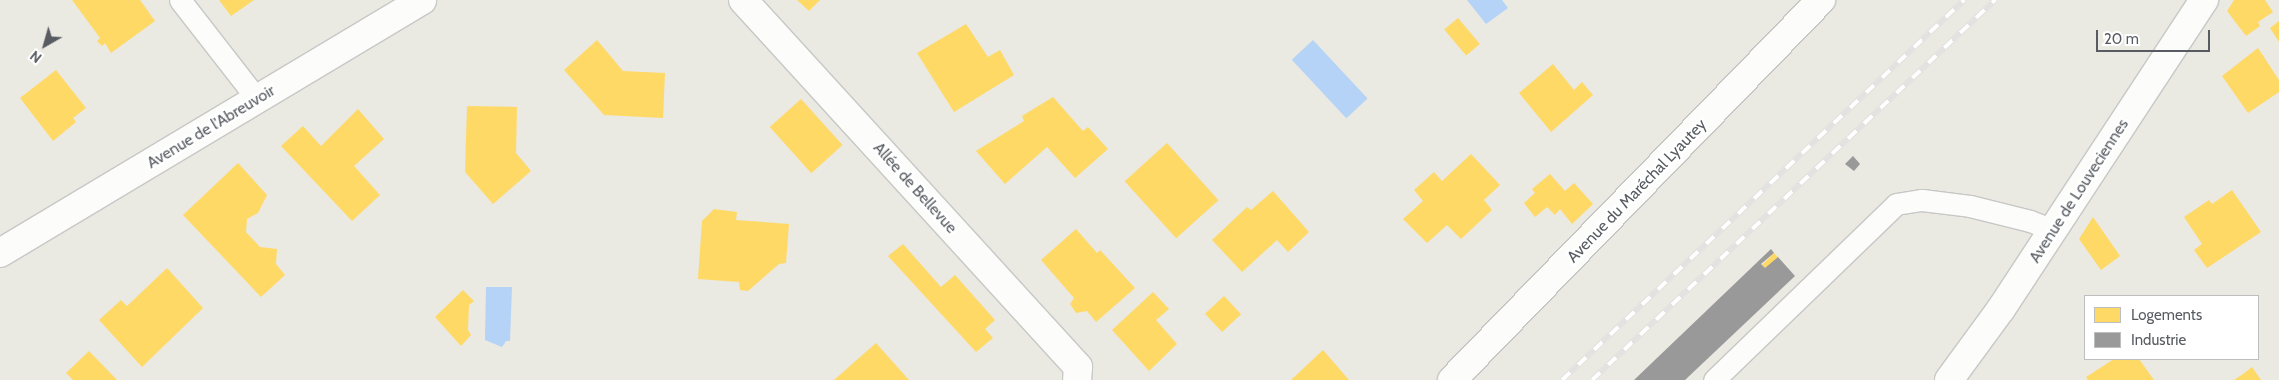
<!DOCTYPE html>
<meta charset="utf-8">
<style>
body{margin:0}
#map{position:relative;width:2279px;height:380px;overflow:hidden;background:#eae9e2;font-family:Cabin,sans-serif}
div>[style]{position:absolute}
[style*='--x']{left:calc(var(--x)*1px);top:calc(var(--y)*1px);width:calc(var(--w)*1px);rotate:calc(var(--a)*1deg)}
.water>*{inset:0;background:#b4d3f6;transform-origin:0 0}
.homes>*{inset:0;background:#ffd966;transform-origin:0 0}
.industry>*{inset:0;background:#999}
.roads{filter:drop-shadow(1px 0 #c7c8c6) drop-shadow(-1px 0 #c7c8c6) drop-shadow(0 1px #c7c8c6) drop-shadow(0 -1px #c7c8c6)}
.service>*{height:21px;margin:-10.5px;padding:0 10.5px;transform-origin:10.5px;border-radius:10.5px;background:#fcfcfb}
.minor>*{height:28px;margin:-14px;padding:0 14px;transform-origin:14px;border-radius:14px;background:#fcfcfb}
.rail>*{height:5.5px;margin-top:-2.75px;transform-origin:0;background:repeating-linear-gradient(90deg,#fff 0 11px,#e2e2e1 0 22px);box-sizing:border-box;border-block:1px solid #e2e2e1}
span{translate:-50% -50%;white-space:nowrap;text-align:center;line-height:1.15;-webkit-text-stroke:5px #fff;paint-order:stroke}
.street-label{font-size:16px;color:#585c62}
.legend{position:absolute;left:2084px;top:295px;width:175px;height:65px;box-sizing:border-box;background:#fff;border:1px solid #bcbec0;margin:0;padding:6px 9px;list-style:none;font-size:15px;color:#585c62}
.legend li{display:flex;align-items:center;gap:10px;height:25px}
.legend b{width:25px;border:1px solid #bcbec0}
.north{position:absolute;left:20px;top:20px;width:50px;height:50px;-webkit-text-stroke:4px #fff;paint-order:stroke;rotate:218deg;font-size:14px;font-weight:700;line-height:20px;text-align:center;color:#585c62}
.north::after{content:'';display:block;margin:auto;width:18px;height:22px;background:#585c62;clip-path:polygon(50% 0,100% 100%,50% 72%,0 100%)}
.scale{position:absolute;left:2096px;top:30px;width:114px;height:22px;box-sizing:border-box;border:2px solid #585c62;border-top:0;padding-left:6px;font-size:15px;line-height:18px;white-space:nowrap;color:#585c62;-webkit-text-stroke:4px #fff;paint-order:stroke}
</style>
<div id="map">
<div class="water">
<i style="clip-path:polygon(1467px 0,1502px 0,1508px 8px,1486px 24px)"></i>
<i style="left:1313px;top:40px;width:80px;height:29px;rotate:47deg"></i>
<i style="clip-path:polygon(486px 287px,512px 287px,510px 341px,506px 341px,502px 347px,485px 340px)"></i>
</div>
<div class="homes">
<i style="clip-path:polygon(72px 0,140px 0,155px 21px,111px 53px,105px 43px,102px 46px,97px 41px,100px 38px)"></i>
<i style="clip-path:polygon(219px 0,254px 0,231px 16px)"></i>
<i style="clip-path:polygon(797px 0,820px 0,809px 11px)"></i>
<i style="clip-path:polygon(2234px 0,2265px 0,2273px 12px,2258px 22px,2260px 26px,2246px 36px,2227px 11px)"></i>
<i style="left:1458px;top:18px;width:34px;height:18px;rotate:50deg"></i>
<i style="clip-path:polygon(2279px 21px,2279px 42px,2270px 28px)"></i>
<i style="clip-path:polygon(966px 24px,988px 57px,1000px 50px,1014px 75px,954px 112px,917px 53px)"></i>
<i style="clip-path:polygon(597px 40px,623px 71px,665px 73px,663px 118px,604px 115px,564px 70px)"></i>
<i style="clip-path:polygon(2258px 48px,2279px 80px,2279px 92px,2248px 113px,2222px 76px)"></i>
<i style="clip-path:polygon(1553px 64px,1574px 90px,1582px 82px,1593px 95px,1551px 132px,1519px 93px)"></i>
<i style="clip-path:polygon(56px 70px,86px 108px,73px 118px,76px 122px,53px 141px,20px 98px)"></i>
<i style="clip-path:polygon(1053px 97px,1083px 131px,1088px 127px,1108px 149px,1075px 178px,1047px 147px,1005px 184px,976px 151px,1024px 121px,1022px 116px)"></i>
<i style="left:801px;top:99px;width:62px;height:42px;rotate:48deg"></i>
<i style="clip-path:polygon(467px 106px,517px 107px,516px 153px,531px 171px,493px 204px,465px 172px)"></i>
<i style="clip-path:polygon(358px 109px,384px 139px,354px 166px,380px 195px,352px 221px,281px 146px,303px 126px,321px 146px)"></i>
<i style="left:1167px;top:143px;width:77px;height:57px;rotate:48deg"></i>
<i style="clip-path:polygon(1471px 154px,1500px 185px,1484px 200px,1492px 210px,1461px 239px,1447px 225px,1427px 243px,1403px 219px,1423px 201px,1414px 190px,1434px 172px,1442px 181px)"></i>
<i style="clip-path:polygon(238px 163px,267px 195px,258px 213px,247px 219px,246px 232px,260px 247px,277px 249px,276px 264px,285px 275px,261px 297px,183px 215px)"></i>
<i style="clip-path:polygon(1550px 174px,1565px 191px,1574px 183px,1593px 204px,1572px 224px,1560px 209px,1555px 215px,1547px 207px,1535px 217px,1524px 203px,1535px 193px,1532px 189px)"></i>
<i style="clip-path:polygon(2232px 190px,2261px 232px,2207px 268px,2194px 250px,2202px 244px,2184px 217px,2209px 200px,2212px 204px)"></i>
<i style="clip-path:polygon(1273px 191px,1309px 232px,1288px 252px,1277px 240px,1242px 272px,1212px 240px,1247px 207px,1251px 210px)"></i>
<i style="clip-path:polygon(714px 209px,737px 212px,736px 220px,789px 224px,786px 263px,779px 264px,748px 291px,740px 290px,739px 282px,698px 279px,702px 221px)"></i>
<i style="clip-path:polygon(2093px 217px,2120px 256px,2101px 270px,2079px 239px)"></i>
<i style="clip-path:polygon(1076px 229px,1097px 253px,1100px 250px,1135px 288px,1096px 322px,1087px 311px,1076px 313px,1070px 304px,1074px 298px,1041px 260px)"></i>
<i style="clip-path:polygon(903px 244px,941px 287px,955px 275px,995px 320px,985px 329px,993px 338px,976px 352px,888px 256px)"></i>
<i style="left:1774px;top:253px;width:6px;height:17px;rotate:45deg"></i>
<i style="clip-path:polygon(167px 268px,203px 308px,142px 367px,99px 320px,121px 300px,127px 306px)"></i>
<i style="clip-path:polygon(463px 290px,474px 301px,469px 305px,468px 330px,471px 335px,461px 346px,435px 317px)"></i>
<i style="clip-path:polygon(1153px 292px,1169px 309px,1156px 320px,1177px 344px,1149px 371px,1112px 330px)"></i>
<i style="left:1224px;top:296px;width:25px;height:26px;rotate:47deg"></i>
<i style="clip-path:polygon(876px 343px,909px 380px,834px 380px)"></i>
<i style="clip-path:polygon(1323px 350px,1349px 380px,1291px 380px)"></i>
<i style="clip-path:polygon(89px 351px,117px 380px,73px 380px,66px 373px)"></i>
<i style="clip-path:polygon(2114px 359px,2139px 359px,2154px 380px,2088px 380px,2086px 377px)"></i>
<i style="clip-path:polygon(2252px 367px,2261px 380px,2234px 380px,2243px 374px)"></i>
</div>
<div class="industry">
<i style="clip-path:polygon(1853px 156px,1860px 164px,1854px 171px,1845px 164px)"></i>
<i style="clip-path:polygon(1771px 249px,1774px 253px,1761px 264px,1765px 268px,1778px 257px,1795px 276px,1685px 380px,1634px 380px)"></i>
</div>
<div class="roads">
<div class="service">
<i style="--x:180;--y:0;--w:125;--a:52.1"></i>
<i style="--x:1714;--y:380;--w:253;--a:-44"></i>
<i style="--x:1896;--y:204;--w:26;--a:-9"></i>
<i style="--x:1922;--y:200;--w:48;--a:7.1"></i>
<i style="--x:1970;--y:206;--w:62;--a:14"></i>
<i style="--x:2030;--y:221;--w:25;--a:21"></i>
</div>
<div class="minor">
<i style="--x:743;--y:0;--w:497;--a:47.6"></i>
<i style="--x:1078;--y:367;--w:13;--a:94"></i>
<i style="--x:0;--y:253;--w:492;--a:-30.9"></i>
<i style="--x:1452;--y:380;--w:530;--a:-45.84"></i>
<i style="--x:1949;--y:380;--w:88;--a:-53.8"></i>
<i style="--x:2001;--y:309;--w:370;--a:-56.7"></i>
</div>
</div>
<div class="rail">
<i style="--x:1562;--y:380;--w:553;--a:-43.39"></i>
<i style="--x:1592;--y:380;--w:554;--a:-43.32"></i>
</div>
<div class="street-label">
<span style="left:211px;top:127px;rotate:-31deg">Avenue de l'Abreuvoir</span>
<span style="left:915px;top:188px;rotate:48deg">Allée de Bellevue</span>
<span style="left:1637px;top:191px;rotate:-46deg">Avenue du Maréchal Lyautey</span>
<span style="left:2079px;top:191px;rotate:-57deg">Avenue de Louveciennes</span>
</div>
<ul class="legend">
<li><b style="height:14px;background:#ffd966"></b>Logements</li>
<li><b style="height:14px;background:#999"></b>Industrie</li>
</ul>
<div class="north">N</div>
<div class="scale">20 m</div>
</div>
